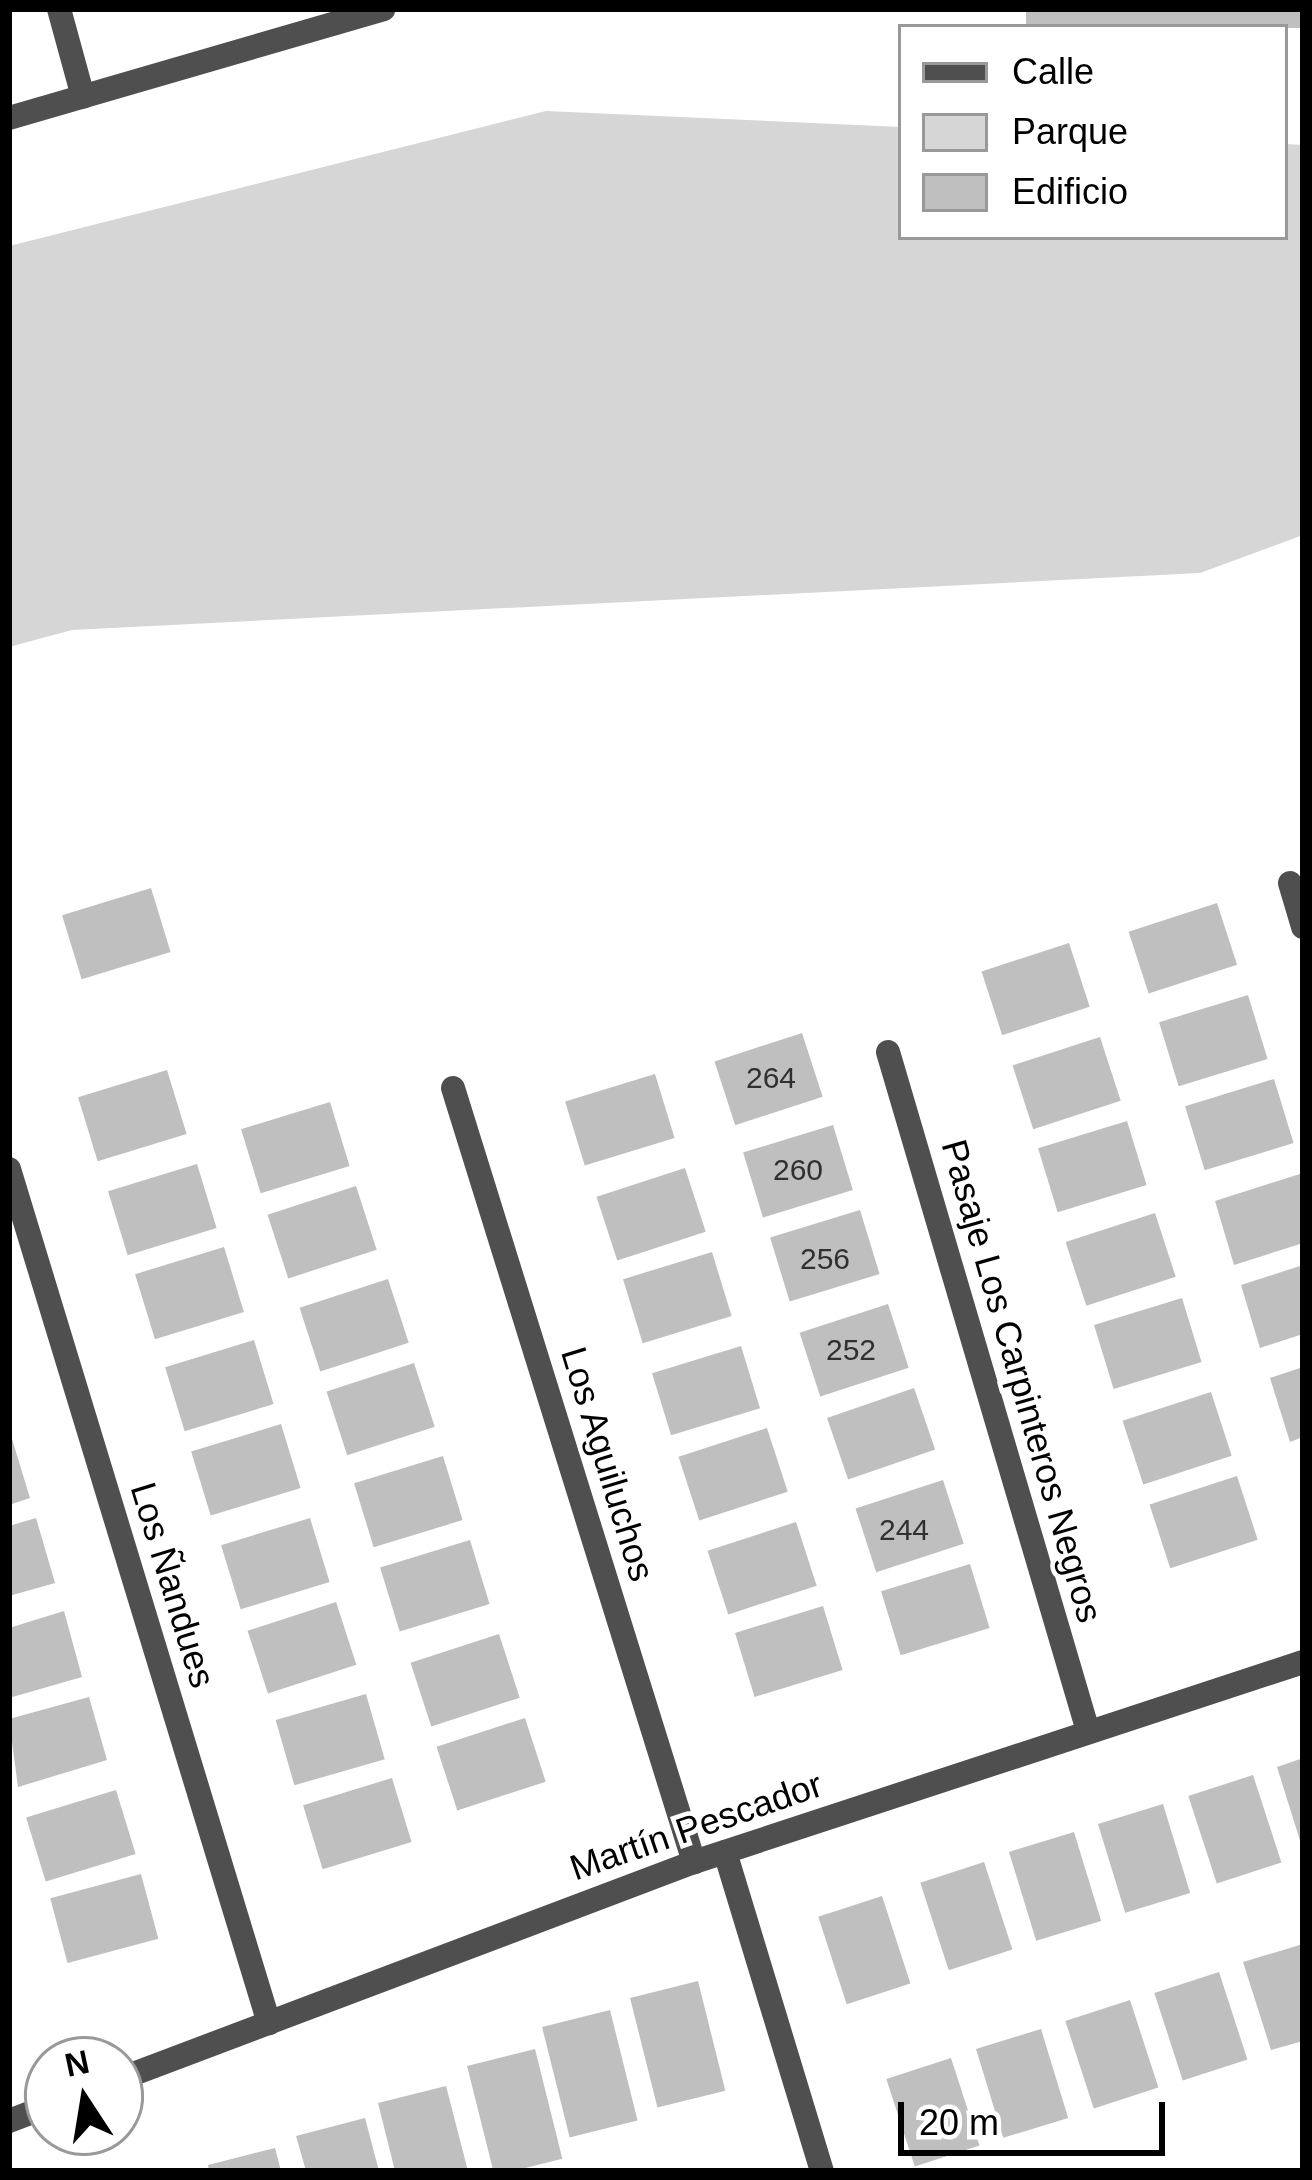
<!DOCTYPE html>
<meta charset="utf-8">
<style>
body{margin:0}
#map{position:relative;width:1312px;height:2180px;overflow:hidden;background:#fff;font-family:Helvetica,sans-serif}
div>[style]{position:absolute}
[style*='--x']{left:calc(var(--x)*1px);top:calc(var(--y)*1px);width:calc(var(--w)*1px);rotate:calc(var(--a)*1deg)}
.green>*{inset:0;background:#d6d6d6}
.building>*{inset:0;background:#bfbfbf;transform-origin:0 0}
.minor>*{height:24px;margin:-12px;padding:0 12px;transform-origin:12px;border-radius:12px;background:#4f4f4f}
span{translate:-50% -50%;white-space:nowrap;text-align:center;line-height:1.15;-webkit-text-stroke:9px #fff;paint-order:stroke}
.number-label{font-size:30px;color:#303030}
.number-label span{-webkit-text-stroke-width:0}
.street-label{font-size:36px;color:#000}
.frame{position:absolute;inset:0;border:12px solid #000;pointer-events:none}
.legend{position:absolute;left:898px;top:24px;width:390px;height:216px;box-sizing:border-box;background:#fff;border:3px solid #999;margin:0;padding:15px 21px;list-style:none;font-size:36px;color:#000}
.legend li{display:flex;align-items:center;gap:24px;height:60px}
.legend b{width:60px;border:3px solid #999}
.north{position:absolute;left:24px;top:2036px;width:120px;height:120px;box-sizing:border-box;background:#fff;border:3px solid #999;border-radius:50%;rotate:348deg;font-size:33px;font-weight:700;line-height:48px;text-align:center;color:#000}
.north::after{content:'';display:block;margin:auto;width:42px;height:54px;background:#000;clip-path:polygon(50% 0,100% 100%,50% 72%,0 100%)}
.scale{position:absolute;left:898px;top:2102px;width:267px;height:54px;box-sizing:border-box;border:6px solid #000;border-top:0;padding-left:15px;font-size:36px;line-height:42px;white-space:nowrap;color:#000;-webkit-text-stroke:9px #fff;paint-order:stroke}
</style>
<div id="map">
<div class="green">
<i style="clip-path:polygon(546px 111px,901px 127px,901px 237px,1285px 237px,1285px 144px,1303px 145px,1303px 535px,1200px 573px,72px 630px,9px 647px,9px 246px)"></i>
</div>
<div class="building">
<i style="left:1026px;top:9px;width:277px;height:19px"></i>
<i style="left:151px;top:888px;width:67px;height:93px;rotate:73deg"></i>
<i style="left:1217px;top:903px;width:65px;height:93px;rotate:72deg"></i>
<i style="left:1069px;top:943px;width:67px;height:92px;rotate:72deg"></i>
<i style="left:1248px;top:995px;width:67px;height:93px;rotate:73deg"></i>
<i style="left:802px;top:1033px;width:67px;height:92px;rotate:72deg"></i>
<i style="left:1100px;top:1037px;width:67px;height:92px;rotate:72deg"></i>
<i style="left:167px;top:1070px;width:67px;height:93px;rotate:73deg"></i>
<i style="left:655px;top:1074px;width:67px;height:94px;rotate:73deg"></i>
<i style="left:1274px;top:1079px;width:67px;height:93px;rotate:73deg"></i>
<i style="left:330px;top:1102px;width:67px;height:93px;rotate:73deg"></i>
<i style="left:1127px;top:1121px;width:67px;height:93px;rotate:73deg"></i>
<i style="left:833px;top:1125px;width:68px;height:94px;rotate:73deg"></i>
<i style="left:197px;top:1164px;width:67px;height:93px;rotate:73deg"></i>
<i style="left:685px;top:1168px;width:67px;height:93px;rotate:72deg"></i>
<i style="clip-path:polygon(1303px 1173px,1303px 1243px,1234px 1265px,1215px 1201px)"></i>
<i style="left:356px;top:1186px;width:67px;height:93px;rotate:72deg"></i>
<i style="left:860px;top:1210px;width:67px;height:94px;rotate:73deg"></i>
<i style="left:1155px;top:1213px;width:67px;height:94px;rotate:72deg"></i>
<i style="left:224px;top:1247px;width:68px;height:93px;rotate:73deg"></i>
<i style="left:712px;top:1252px;width:67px;height:93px;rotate:73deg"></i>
<i style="clip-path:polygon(1303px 1265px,1303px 1334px,1260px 1348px,1241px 1285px)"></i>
<i style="left:388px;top:1279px;width:67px;height:93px;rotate:72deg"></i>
<i style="left:1182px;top:1298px;width:67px;height:92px;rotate:73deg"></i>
<i style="left:888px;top:1304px;width:67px;height:93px;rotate:72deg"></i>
<i style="left:254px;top:1340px;width:67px;height:93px;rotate:73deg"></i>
<i style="left:741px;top:1346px;width:65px;height:93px;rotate:73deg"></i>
<i style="left:414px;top:1363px;width:67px;height:92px;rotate:72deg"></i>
<i style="clip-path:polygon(1303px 1367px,1303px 1437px,1290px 1442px,1270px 1378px)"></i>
<i style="left:914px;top:1388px;width:65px;height:92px;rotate:71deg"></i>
<i style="left:1211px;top:1392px;width:67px;height:93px;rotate:72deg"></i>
<i style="left:281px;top:1424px;width:67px;height:94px;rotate:73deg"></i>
<i style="left:767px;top:1428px;width:67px;height:93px;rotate:72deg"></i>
<i style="clip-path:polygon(9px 1429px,30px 1498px,9px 1505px)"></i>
<i style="left:443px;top:1456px;width:67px;height:93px;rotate:73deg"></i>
<i style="left:1237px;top:1476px;width:67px;height:92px;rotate:72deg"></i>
<i style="left:943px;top:1480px;width:67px;height:92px;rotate:72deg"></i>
<i style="clip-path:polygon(36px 1518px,55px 1583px,9px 1596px,9px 1526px)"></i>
<i style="left:310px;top:1518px;width:67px;height:93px;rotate:73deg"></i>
<i style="left:796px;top:1522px;width:67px;height:93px;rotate:72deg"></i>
<i style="left:470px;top:1540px;width:67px;height:94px;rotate:73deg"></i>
<i style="left:970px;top:1564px;width:67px;height:93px;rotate:73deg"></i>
<i style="left:336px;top:1602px;width:66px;height:93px;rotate:72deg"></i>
<i style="left:823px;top:1606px;width:67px;height:92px;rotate:73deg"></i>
<i style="clip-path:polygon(64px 1611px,82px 1677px,9px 1698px,9px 1628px)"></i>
<i style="left:499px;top:1634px;width:67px;height:93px;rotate:72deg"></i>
<i style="left:366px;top:1694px;width:68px;height:94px;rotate:74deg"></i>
<i style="clip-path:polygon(89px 1697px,107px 1760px,18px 1787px,9px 1719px)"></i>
<i style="left:525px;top:1718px;width:67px;height:93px;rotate:72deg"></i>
<i style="clip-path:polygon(1303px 1758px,1303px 1846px,1302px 1847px,1277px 1767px)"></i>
<i style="left:1253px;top:1775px;width:92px;height:68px;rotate:72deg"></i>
<i style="left:392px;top:1778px;width:67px;height:93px;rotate:73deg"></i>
<i style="left:116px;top:1790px;width:67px;height:94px;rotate:73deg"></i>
<i style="left:1163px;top:1804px;width:93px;height:68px;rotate:73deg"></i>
<i style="left:1074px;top:1832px;width:93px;height:68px;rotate:73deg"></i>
<i style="left:984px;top:1862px;width:92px;height:67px;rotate:72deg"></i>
<i style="left:141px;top:1874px;width:67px;height:94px;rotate:75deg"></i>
<i style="left:882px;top:1896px;width:92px;height:67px;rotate:72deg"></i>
<i style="clip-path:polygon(1303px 1944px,1303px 2041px,1271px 2050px,1243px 1962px)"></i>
<i style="left:1219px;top:1972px;width:92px;height:68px;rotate:72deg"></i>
<i style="left:698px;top:1981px;width:113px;height:70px;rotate:76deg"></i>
<i style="left:1130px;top:2000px;width:92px;height:68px;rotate:72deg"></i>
<i style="left:610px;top:2010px;width:114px;height:70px;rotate:76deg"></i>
<i style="left:1041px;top:2029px;width:93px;height:68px;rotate:73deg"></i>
<i style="left:535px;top:2049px;width:113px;height:70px;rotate:76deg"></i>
<i style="left:951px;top:2058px;width:92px;height:68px;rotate:72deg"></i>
<i style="clip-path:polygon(446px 2086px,468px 2171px,395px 2171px,378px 2103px)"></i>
<i style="clip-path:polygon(365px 2118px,379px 2171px,306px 2171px,296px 2136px)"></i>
<i style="clip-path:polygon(275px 2148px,281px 2171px,209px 2171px,208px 2165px)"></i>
</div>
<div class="minor">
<i style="--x:59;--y:9;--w:91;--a:74.7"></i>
<i style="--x:9;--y:118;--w:390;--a:-16.2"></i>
<i style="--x:1290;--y:883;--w:46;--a:73.5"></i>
<i style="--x:888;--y:1052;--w:708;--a:73.59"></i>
<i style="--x:453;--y:1088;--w:811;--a:72.71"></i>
<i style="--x:9;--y:1169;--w:893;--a:73.07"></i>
<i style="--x:725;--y:1852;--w:333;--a:73.1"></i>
<i style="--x:120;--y:2079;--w:614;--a:-20.71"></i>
<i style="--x:694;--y:1862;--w:641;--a:-18.18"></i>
<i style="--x:9;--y:2121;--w:42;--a:-21"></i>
</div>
<div class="number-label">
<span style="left:771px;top:1078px">264</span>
<span style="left:798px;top:1170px">260</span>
<span style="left:825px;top:1259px">256</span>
<span style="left:851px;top:1350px">252</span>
<span style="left:904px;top:1530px">244</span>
</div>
<div class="street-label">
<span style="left:1022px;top:1381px;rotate:74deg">Pasaje Los Carpinteros Negros</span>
<span style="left:608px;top:1464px;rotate:73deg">Los Aguiluchos</span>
<span style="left:173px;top:1585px;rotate:73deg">Los Ñandues</span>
<span style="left:696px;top:1826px;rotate:-19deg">Martín Pescador</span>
</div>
<div class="frame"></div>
<ul class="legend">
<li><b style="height:15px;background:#4f4f4f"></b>Calle</li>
<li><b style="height:33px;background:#d6d6d6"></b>Parque</li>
<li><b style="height:33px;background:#bfbfbf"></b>Edificio</li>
</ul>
<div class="north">N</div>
<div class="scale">20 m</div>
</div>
